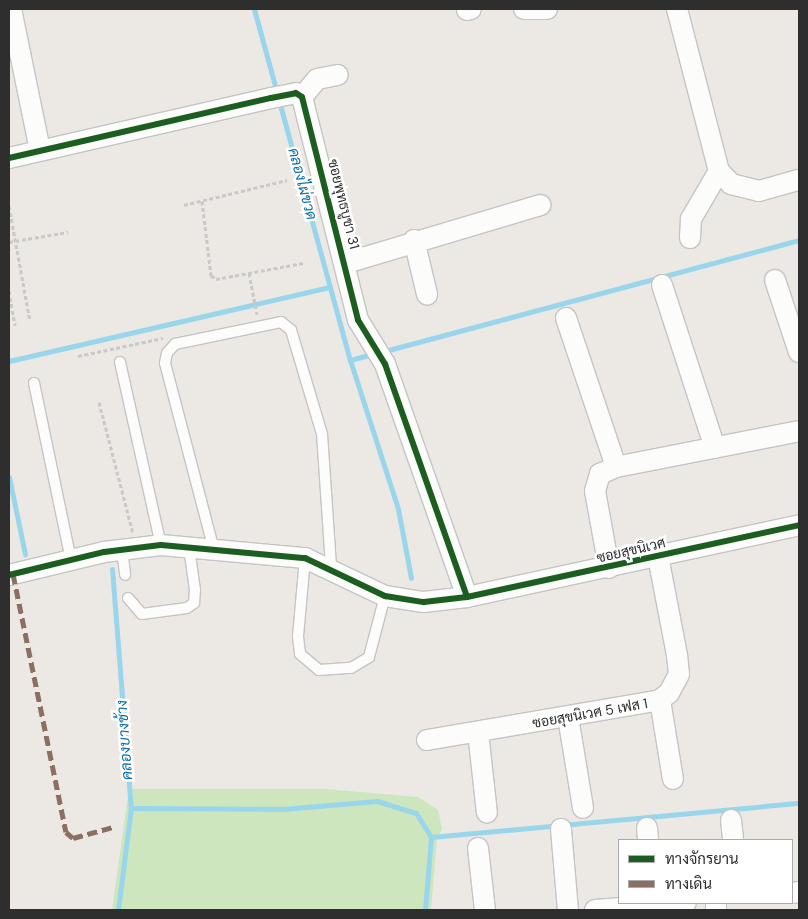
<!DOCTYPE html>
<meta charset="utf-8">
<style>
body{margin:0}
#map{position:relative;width:808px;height:919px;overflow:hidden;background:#ece8e4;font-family:"DM Sans",Sarabun,sans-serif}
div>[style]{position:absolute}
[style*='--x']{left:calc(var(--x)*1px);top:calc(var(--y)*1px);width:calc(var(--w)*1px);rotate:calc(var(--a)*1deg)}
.green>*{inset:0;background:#cee6be}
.stream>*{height:5px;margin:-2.5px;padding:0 2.5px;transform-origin:2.5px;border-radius:2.5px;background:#99d6ec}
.path>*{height:3px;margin-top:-1.5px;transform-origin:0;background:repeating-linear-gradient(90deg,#c9c9c8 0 4px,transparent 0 6.5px)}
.roads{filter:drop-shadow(1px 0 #c5c4c5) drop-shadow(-1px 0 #c5c4c5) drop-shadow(0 1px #c5c4c5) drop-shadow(0 -1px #c5c4c5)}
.lane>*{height:10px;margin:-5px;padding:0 5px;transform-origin:5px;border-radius:5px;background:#fcfcfb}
.street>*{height:20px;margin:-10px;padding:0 10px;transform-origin:10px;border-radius:10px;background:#fcfcfb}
.quiet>*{height:5px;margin-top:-2.5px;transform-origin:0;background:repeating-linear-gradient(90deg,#8d6e63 0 10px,transparent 0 15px)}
.cycleway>*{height:6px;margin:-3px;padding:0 3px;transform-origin:3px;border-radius:3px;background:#1b5e20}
span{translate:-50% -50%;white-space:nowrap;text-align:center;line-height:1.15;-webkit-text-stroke:5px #fff;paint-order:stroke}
.street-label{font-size:14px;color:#2e2e2e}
.water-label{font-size:15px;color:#0d6fa3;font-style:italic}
.frame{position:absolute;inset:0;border:10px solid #2e2e2e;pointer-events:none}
.legend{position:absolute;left:618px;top:839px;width:175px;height:65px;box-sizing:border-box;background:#fff;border:1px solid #ababab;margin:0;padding:6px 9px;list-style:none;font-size:15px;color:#2e2e2e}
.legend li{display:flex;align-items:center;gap:10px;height:25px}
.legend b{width:25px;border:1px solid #ababab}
</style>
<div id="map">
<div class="green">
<i style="clip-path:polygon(129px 789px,325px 789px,418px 797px,438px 810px,442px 829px,437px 840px,431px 910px,112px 910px)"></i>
</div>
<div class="stream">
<i style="--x:254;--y:9;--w:87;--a:74.7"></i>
<i style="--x:279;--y:101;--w:269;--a:74.7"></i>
<i style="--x:350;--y:360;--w:157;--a:72.1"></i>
<i style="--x:398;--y:509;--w:70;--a:79.3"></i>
<i style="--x:381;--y:352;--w:433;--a:-15"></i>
<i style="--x:350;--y:360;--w:24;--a:-15"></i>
<i style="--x:9;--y:361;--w:329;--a:-13"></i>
<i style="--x:9;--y:477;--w:79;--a:78.3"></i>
<i style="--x:112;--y:569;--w:240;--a:85.5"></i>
<i style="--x:131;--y:808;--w:103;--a:97.3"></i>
<i style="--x:131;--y:808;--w:152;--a:0.4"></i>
<i style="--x:283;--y:809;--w:94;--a:-4.9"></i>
<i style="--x:377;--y:801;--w:41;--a:17.1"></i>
<i style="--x:416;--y:813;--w:28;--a:58"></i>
<i style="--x:431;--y:837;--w:370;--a:-5.3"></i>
<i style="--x:425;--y:910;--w:73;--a:-85.3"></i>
</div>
<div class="path">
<i style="--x:202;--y:201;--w:75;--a:83.1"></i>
<i style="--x:211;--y:275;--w:6;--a:39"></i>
<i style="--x:216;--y:279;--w:89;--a:-10.3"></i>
<i style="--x:184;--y:205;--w:106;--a:-13.6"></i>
<i style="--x:9;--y:206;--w:117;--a:79.7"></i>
<i style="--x:9;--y:242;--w:60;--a:-9.6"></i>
<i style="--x:249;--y:273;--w:42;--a:79"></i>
<i style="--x:9;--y:291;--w:35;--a:80"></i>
<i style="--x:78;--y:356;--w:87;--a:-12"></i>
<i style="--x:99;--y:402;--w:135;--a:75.5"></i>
</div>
<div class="roads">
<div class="lane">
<i style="--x:120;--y:362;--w:188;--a:77.4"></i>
<i style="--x:34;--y:383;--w:181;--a:78.2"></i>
<i style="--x:122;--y:549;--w:26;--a:83"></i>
<i style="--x:214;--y:550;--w:193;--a:-104.7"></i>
<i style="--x:165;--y:363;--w:10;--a:-79"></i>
<i style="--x:167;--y:353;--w:12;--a:-48"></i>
<i style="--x:175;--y:344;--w:108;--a:-11.7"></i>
<i style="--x:281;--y:322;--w:13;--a:39"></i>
<i style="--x:291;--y:330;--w:109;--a:73.4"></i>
<i style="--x:322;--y:434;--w:132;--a:86.1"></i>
<i style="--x:305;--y:558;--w:79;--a:95.1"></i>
<i style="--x:298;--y:637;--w:17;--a:83"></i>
<i style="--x:300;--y:654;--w:25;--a:40"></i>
<i style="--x:319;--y:670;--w:32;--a:-4"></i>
<i style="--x:351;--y:668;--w:21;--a:-31"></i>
<i style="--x:369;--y:657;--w:63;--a:-75.3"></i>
<i style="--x:128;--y:598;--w:21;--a:49"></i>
<i style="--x:142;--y:614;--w:45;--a:-7.6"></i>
<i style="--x:187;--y:608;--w:9;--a:-36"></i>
<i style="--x:194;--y:603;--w:13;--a:-86"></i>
<i style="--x:195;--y:590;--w:42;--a:-98.1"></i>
</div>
<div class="street">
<i style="--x:11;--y:9;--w:144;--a:78.4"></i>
<i style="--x:524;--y:9;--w:23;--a:0"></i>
<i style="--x:677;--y:9;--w:167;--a:75.5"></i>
<i style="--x:719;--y:171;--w:56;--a:120.3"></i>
<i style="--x:691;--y:219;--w:19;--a:93"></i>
<i style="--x:467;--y:10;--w:4;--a:-14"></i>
<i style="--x:302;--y:97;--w:23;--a:-50"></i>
<i style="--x:317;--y:79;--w:21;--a:-11"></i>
<i style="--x:9;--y:158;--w:269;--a:-12.9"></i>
<i style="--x:271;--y:98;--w:25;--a:-11"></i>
<i style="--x:296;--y:93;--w:7;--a:34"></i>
<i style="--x:302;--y:97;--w:230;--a:75.9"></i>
<i style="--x:358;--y:320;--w:52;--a:58.5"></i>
<i style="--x:385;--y:364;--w:247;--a:70.6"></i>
<i style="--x:719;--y:171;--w:18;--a:47"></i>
<i style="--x:731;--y:184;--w:29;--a:14"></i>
<i style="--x:759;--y:191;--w:41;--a:-15.8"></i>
<i style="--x:414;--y:240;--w:56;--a:76.5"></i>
<i style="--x:346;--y:263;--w:203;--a:-16.6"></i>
<i style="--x:775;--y:280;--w:76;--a:71.6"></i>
<i style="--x:662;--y:285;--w:171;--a:72"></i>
<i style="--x:566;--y:318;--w:157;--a:71.4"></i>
<i style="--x:609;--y:568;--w:78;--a:-100.3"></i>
<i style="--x:595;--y:491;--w:18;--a:-74"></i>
<i style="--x:600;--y:474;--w:17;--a:-24"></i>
<i style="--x:616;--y:467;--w:187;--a:-11.1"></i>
<i style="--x:9;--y:575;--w:98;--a:-13.6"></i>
<i style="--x:104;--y:552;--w:57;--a:-7"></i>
<i style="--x:161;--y:545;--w:145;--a:5.2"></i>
<i style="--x:305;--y:558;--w:89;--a:25.4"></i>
<i style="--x:385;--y:596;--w:39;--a:9"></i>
<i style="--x:424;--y:602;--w:43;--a:-6.6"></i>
<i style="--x:467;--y:597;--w:340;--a:-12.2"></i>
<i style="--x:660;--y:700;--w:80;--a:80.7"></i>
<i style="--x:568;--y:717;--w:92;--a:80.6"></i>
<i style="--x:478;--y:732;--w:81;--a:83.7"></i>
<i style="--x:427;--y:740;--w:236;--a:-9.7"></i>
<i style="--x:660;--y:700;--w:11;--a:-38"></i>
<i style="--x:669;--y:693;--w:21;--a:-62"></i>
<i style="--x:679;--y:674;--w:19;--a:-96"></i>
<i style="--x:677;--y:655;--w:101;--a:-100.9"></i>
<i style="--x:731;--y:820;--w:20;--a:84"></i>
<i style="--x:647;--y:828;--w:12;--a:85"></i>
<i style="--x:561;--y:829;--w:81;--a:85.1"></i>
<i style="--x:478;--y:848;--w:62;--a:83.6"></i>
<i style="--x:792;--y:893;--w:7;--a:-8"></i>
<i style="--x:716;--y:903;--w:7;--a:90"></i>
<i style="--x:595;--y:910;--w:91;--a:-4.4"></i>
</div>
</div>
<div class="quiet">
<i style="--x:13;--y:574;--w:263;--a:78.4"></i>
<i style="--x:66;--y:832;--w:9;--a:41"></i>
<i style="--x:73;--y:838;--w:41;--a:-15.4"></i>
</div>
<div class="cycleway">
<i style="--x:9;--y:158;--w:269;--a:-12.9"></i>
<i style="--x:271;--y:98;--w:25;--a:-11"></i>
<i style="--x:296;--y:93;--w:7;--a:34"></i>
<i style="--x:302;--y:97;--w:230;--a:75.9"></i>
<i style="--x:358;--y:320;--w:52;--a:58.5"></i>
<i style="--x:385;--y:364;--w:247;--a:70.6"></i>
<i style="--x:9;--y:575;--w:98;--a:-13.6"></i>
<i style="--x:104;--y:552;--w:57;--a:-7"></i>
<i style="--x:161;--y:545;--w:145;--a:5.2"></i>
<i style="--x:305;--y:558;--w:89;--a:25.4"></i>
<i style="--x:385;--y:596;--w:39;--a:9"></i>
<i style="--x:424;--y:602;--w:43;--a:-6.6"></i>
<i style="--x:467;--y:597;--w:340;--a:-12.2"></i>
</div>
<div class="street-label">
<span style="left:344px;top:204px;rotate:76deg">ซอยพุทธบูชา 31</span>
<span style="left:631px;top:550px;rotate:-13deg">ซอยสุขนิเวศ</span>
<span style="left:590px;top:713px;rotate:-10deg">ซอยสุขนิเวศ 5 เฟส 1</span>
</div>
<div class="water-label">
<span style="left:302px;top:184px;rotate:75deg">คลองไผ่ขวด</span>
<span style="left:125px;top:740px;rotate:-94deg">คลองบางช้าง</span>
</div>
<div class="frame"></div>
<ul class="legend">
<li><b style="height:6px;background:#1b5e20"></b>ทางจักรยาน</li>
<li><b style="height:6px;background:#8d6e63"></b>ทางเดิน</li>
</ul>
</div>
